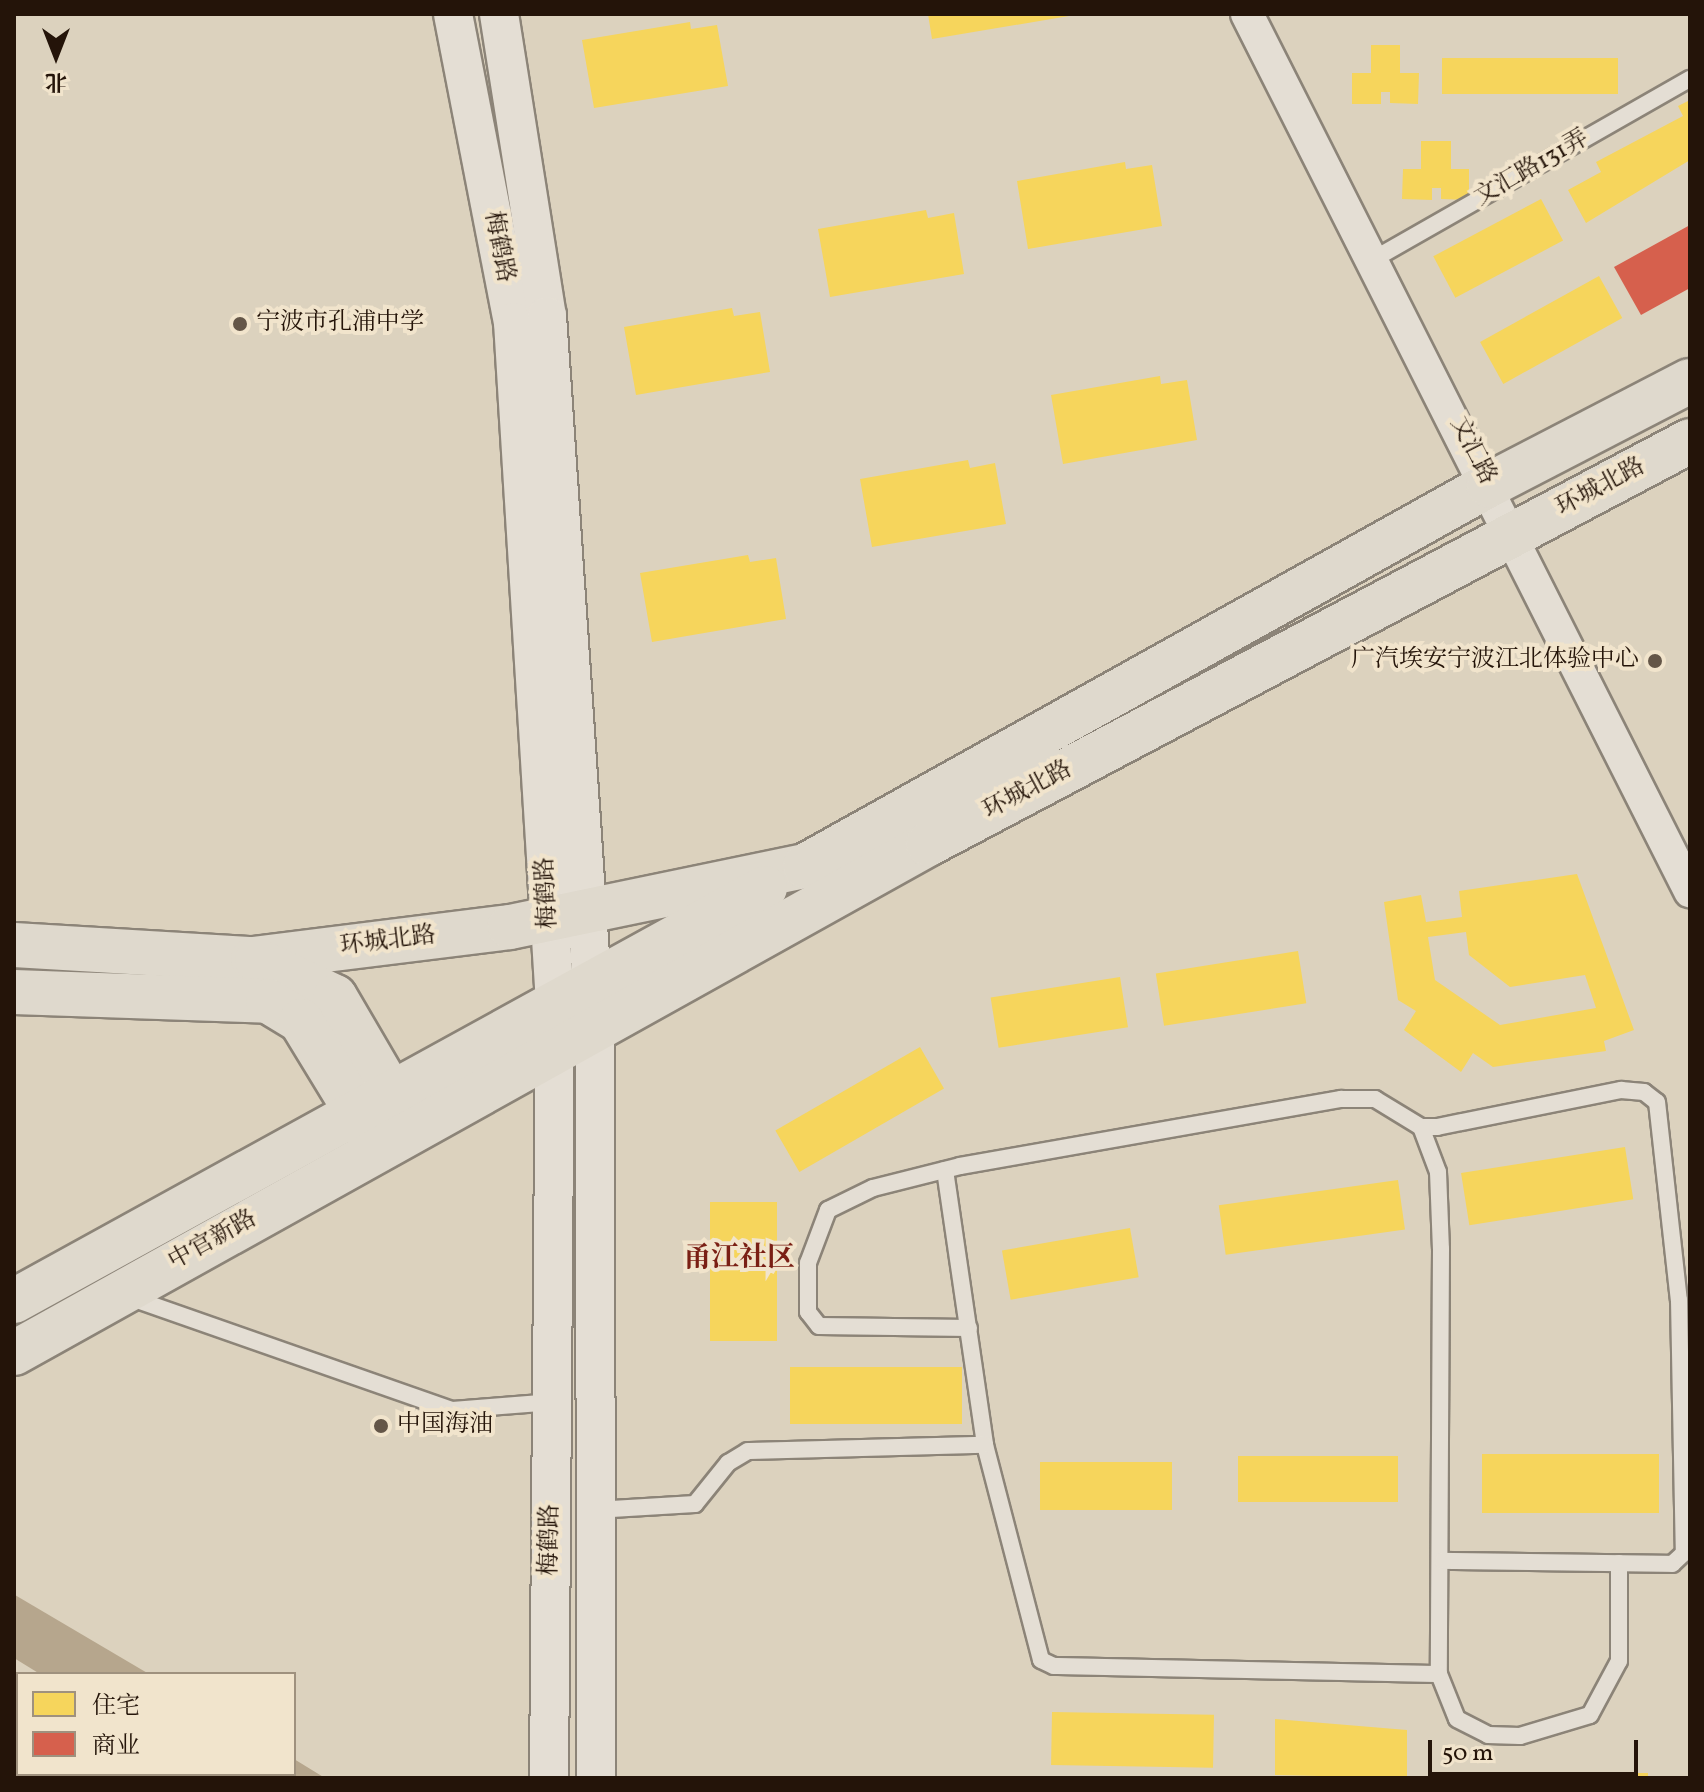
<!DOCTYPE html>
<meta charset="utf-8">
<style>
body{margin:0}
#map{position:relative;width:1704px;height:1792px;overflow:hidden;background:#dcd2be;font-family:Vollkorn,"Noto Serif SC",serif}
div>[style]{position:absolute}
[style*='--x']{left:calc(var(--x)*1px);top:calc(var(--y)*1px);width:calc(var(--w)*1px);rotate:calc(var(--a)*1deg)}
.water>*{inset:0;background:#b6a68d}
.homes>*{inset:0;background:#f6d55c;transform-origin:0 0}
.shops>*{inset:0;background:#d6604d}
.roads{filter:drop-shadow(2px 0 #8c8478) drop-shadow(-2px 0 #8c8478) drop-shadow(0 2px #8c8478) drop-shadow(0 -2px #8c8478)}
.service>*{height:16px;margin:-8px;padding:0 8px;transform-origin:8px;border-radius:8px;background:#e4ded4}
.minor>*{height:32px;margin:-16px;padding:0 16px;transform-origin:16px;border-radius:16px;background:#e4ded4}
.tertiary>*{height:38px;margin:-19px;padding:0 19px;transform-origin:19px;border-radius:19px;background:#e4ded4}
.primary>*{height:44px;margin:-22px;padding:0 22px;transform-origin:22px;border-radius:22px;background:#dfd9cd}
.dots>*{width:22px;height:22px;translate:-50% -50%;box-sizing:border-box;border:4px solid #f1e4cc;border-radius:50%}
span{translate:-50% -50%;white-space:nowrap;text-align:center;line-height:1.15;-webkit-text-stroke:8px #f1e4cc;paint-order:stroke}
.street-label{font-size:24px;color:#241409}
.poi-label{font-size:24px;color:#241409}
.left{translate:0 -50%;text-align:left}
.right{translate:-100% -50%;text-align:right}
.quarter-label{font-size:28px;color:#7a1f14;font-weight:700}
.frame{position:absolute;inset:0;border:16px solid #241409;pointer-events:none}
.legend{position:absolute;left:16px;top:1672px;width:280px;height:104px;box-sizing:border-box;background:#f1e4cc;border:2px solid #9f917e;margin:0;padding:10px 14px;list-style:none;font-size:24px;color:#241409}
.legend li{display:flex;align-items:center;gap:16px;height:40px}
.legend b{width:40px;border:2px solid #9f917e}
.north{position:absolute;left:16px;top:16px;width:80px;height:80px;-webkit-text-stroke:6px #f1e4cc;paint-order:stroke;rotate:180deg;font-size:22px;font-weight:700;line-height:32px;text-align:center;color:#241409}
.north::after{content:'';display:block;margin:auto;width:28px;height:36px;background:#241409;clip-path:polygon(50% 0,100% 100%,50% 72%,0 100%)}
.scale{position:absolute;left:1428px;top:1740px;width:210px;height:36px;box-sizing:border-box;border:4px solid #241409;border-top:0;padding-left:10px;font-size:24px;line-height:28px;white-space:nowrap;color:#241409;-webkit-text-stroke:6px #f1e4cc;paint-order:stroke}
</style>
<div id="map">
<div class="water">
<i style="clip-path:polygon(14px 1595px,15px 1595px,149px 1674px,40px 1674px,14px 1658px)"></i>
<i style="clip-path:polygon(294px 1759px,325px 1778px,203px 1774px,294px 1774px)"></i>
</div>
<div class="homes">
<i style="clip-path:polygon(928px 14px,1069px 14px,1069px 16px,932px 39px)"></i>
<i style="clip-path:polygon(690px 22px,691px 29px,717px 25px,728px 86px,594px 108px,582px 40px)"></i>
<i style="clip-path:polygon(1371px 45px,1400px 45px,1400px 73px,1419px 73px,1418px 104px,1390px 103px,1390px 92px,1381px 92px,1381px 104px,1352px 104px,1352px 73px,1371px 73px)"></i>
<i style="left:1442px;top:58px;width:176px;height:36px"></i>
<i style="clip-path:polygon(1690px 100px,1690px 160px,1586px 223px,1568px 190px,1601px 172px,1596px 162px,1683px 116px,1678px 106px)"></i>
<i style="clip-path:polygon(1421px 141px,1451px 141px,1451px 169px,1469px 169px,1469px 200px,1441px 199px,1441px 188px,1432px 188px,1432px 200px,1402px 199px,1403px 169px,1421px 169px)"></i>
<i style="clip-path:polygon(1125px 162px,1126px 169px,1152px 165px,1162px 226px,1028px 249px,1017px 181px)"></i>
<i style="left:1541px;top:199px;width:47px;height:122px;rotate:62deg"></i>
<i style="clip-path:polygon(926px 210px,928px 218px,954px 213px,964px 274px,830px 297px,818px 229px)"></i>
<i style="clip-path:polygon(1690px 236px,1690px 282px,1640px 308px,1621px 272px)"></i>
<i style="left:1599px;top:276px;width:48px;height:136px;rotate:61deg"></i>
<i style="clip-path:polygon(732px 308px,734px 316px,760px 312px,770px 372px,636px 395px,624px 327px)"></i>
<i style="clip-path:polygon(1160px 376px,1161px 384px,1187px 380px,1197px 440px,1063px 464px,1051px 395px)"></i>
<i style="clip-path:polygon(968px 460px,970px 468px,995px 463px,1006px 524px,872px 547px,860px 479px)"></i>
<i style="clip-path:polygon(748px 555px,750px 562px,776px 558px,786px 619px,652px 642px,640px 573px)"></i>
<i style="clip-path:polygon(evenodd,1577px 874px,1634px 1030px,1604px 1041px,1606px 1051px,1493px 1067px,1473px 1053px,1461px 1072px,1404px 1030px,1416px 1011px,1398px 1000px,1384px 902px,1421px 895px,1426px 922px,1462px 917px,1459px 891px,1577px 874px,1466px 932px,1469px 955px,1510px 987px,1585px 975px,1596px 1008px,1500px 1025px,1435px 980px,1428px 937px,1466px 932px)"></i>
<i style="left:1298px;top:951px;width:53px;height:144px;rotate:81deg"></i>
<i style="left:1120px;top:977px;width:51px;height:131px;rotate:81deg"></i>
<i style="left:920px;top:1047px;width:48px;height:167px;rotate:60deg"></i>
<i style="left:1625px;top:1147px;width:53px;height:166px;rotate:81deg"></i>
<i style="left:1398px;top:1180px;width:50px;height:181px;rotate:82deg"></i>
<i style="left:777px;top:1202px;width:139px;height:67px;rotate:90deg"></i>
<i style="left:1130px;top:1228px;width:50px;height:130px;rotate:80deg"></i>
<i style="left:962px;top:1367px;width:57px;height:172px;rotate:90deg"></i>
<i style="left:1482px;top:1454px;width:177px;height:59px"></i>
<i style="left:1238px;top:1456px;width:160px;height:46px"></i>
<i style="left:1040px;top:1462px;width:132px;height:48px"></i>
<i style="left:1052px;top:1712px;width:162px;height:53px;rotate:1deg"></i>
<i style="clip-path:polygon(1275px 1719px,1407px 1730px,1407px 1778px,1275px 1775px)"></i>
<i style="left:1475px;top:1773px;width:173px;height:5px"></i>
</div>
<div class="shops">
<i style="clip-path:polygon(1690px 225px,1690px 288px,1641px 315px,1614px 267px)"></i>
</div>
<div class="roads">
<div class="service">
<i style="--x:1374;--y:259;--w:364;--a:-29.7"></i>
<i style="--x:1421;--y:1127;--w:48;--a:69.3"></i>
<i style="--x:1438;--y:1172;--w:77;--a:87.8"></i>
<i style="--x:1441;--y:1249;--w:425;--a:90.3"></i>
<i style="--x:1439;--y:1674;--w:48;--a:68.2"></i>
<i style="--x:1457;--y:1719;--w:35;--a:27"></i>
<i style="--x:1488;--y:1735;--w:32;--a:2"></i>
<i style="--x:1520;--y:1736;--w:73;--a:-16.7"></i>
<i style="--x:1590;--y:1715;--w:61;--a:-61.8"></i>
<i style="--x:1619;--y:1661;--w:98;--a:-90"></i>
<i style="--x:945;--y:1170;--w:278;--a:81.7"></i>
<i style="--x:985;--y:1445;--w:222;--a:75.4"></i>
<i style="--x:1041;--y:1660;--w:14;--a:25"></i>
<i style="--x:1054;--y:1666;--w:385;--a:1.2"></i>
<i style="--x:129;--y:1297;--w:341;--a:19.3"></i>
<i style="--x:451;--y:1410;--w:101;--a:-4.5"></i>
<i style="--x:969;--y:1328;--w:150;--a:-179.2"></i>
<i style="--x:819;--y:1326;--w:18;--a:-128"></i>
<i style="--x:808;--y:1312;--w:49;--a:-90"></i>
<i style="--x:808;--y:1263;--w:57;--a:-69.3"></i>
<i style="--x:828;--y:1210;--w:50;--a:-26.1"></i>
<i style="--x:873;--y:1188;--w:90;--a:-14.2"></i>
<i style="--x:960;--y:1166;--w:387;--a:-10"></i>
<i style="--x:1341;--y:1099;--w:34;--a:0"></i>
<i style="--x:1375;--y:1099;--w:54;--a:31.3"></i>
<i style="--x:1421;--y:1127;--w:16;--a:0"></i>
<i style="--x:1437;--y:1127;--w:188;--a:-11.4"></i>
<i style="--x:1621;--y:1090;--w:23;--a:5"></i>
<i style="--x:1644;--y:1092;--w:16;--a:38"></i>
<i style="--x:1657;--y:1102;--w:199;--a:83.7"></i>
<i style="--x:1679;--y:1300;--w:253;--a:88.9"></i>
<i style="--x:1684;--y:1553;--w:16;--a:137"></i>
<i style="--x:1672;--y:1564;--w:229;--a:-179.2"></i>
<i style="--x:595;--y:1510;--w:100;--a:-3.4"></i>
<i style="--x:695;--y:1504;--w:53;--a:-51.2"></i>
<i style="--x:728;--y:1463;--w:23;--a:-31"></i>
<i style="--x:748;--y:1451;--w:237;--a:-1.5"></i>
</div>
<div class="minor">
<i style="--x:1247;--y:14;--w:983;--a:63.2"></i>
</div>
<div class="tertiary">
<i style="--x:453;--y:14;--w:314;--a:79"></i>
<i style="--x:513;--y:322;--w:681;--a:86.47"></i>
<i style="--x:555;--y:1002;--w:776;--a:90.44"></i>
<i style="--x:499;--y:14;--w:306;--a:81"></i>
<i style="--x:547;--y:316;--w:716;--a:86.15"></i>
<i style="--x:595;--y:1030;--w:748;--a:89.92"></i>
</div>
<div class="primary">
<i style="--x:14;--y:945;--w:239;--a:3.4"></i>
<i style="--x:253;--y:959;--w:259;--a:-7.1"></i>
<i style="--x:510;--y:927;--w:301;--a:-11.7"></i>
<i style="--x:805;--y:866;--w:783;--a:-29.12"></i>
<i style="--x:1489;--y:485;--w:226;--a:-27.4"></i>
<i style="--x:257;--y:960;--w:86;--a:25.4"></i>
<i style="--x:335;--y:997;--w:137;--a:59.7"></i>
<i style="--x:14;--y:992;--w:254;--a:2"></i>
<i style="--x:268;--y:1001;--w:39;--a:31"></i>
<i style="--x:301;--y:1021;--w:132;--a:58.6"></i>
<i style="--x:14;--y:1301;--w:857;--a:-28.81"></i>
<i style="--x:14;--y:1353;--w:1046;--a:-29.11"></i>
<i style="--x:928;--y:844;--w:862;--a:-27.87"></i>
</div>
</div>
<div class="dots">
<i style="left:240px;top:324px;background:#645648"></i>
<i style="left:1655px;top:661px;background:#645648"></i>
<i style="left:381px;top:1426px;background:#645648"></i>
</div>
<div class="street-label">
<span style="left:1532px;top:169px;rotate:-30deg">文汇路131弄</span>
<span style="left:498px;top:247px;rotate:79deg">梅鹤路</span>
<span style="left:1472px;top:451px;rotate:63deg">文汇路</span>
<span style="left:1601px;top:488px;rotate:-28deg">环城北路</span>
<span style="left:1028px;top:791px;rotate:-28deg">环城北路</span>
<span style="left:548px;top:893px;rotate:-93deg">梅鹤路</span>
<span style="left:388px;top:942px;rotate:-7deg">环城北路</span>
<span style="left:213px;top:1241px;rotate:-29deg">中官新路</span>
<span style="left:551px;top:1540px;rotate:-89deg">梅鹤路</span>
</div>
<div class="poi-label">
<span class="left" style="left:256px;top:324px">宁波市孔浦中学</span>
<span class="right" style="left:1639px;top:661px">广汽埃安宁波江北体验中心</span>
<span class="left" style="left:397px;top:1426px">中国海油</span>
</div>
<div class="quarter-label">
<span style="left:739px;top:1259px">甬江社区</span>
</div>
<div class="frame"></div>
<ul class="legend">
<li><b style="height:22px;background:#f6d55c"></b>住宅</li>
<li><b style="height:22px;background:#d6604d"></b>商业</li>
</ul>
<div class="north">北</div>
<div class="scale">50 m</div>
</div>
